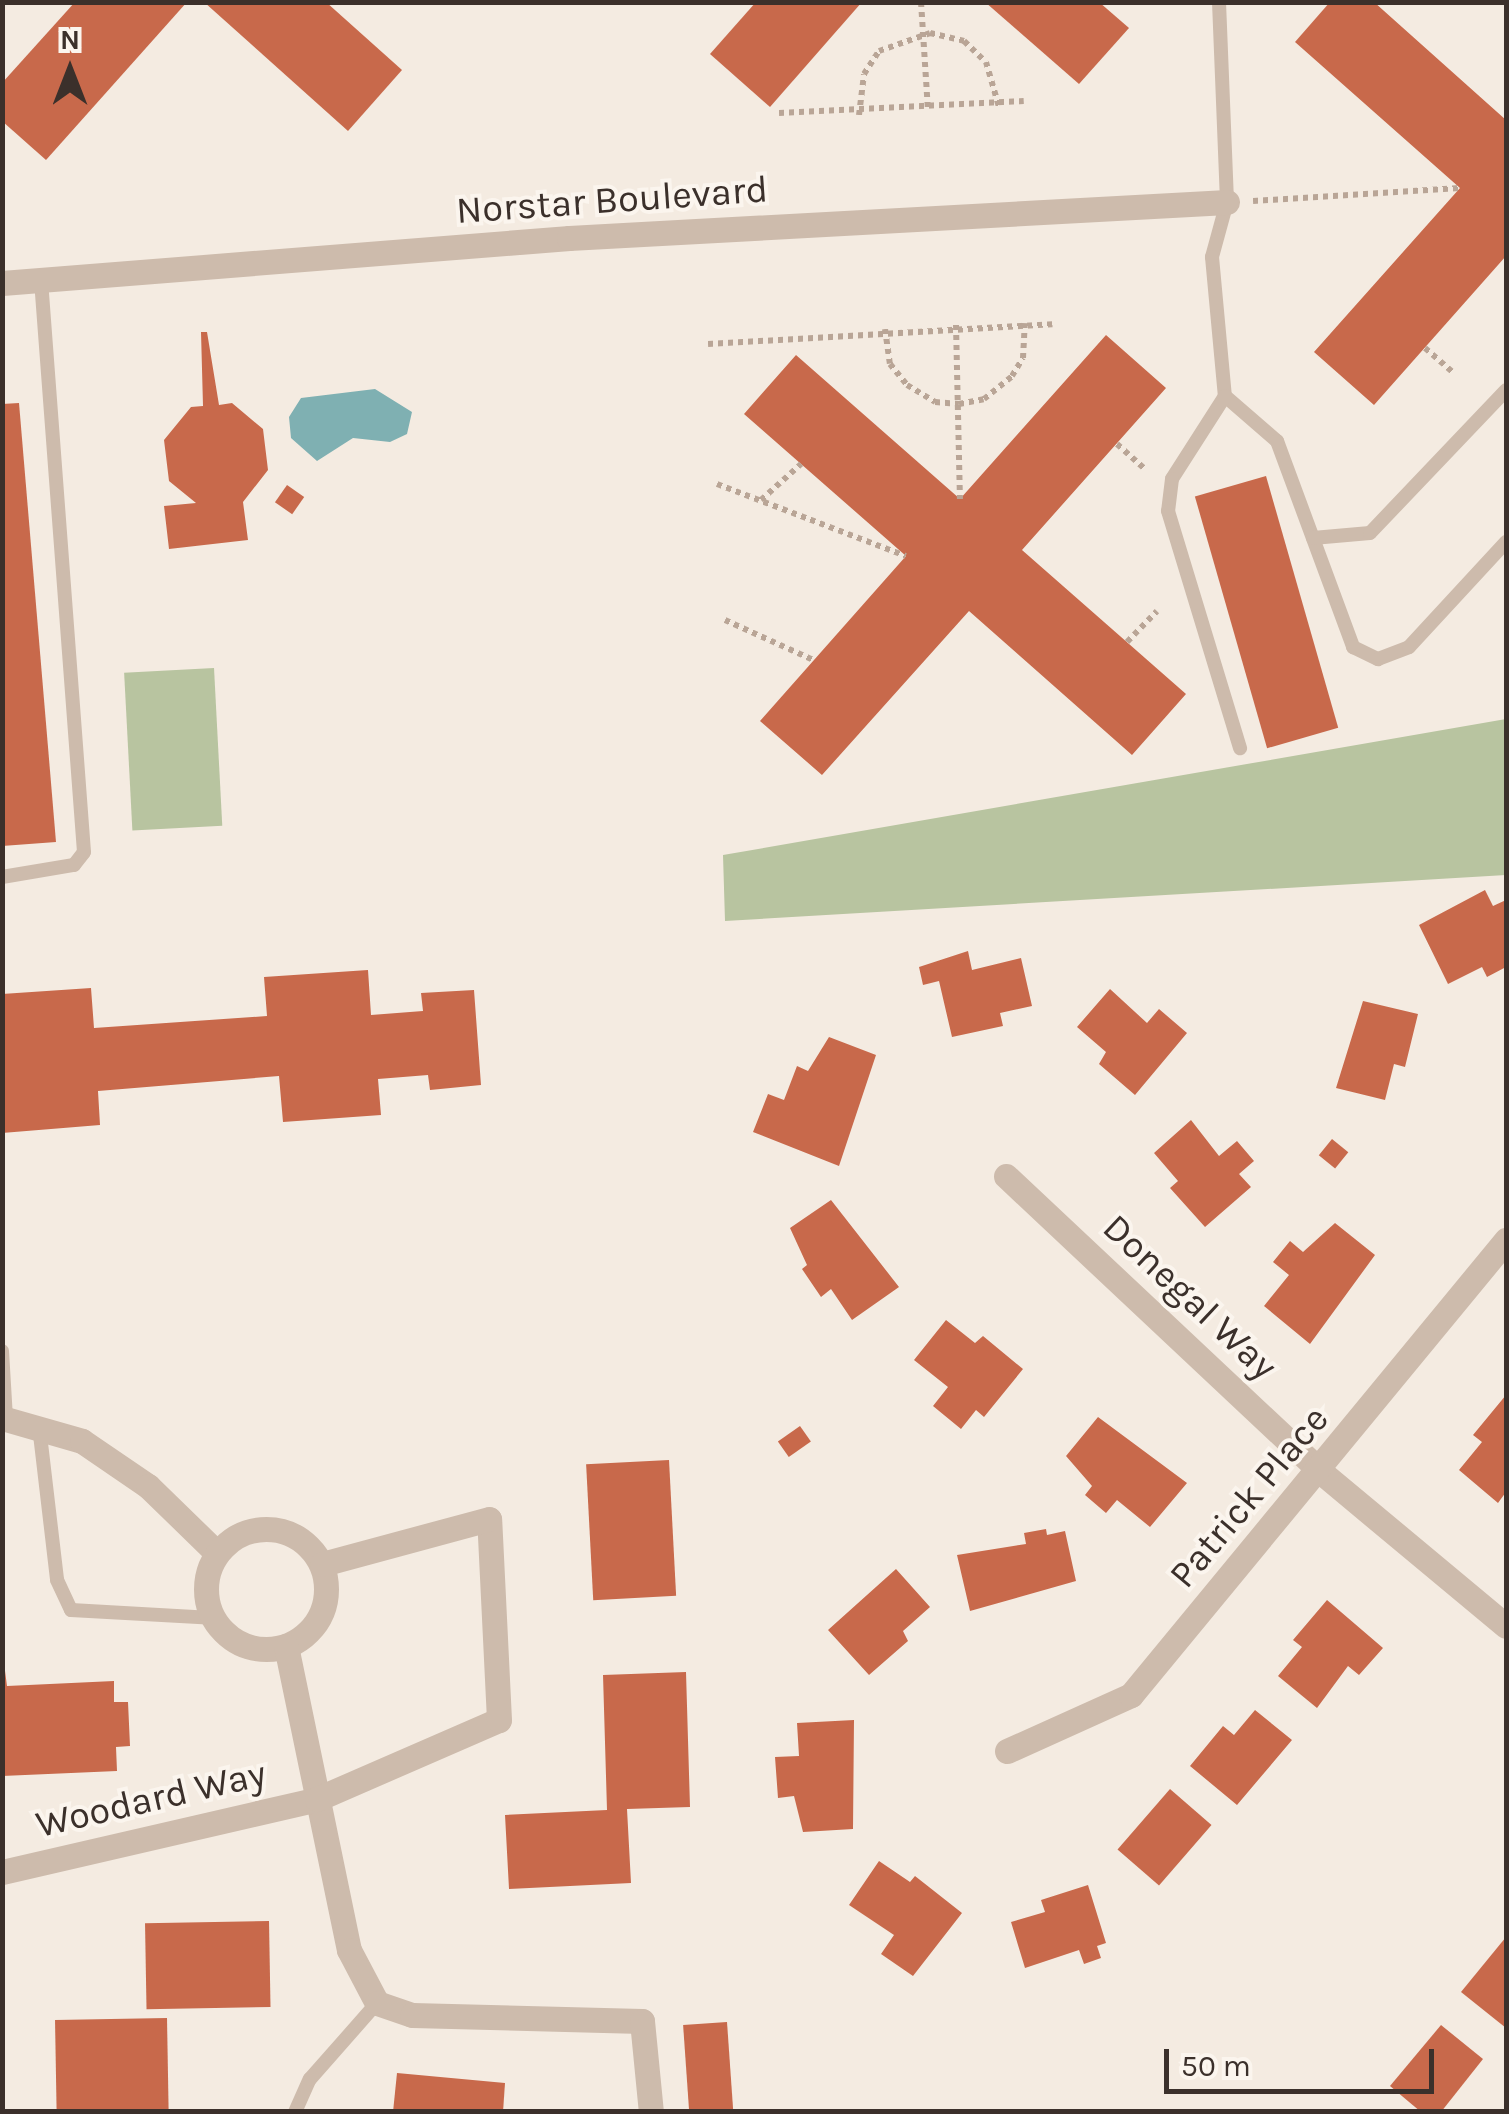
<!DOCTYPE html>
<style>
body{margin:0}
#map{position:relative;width:1509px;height:2114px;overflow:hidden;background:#f4ebe1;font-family:Karla,sans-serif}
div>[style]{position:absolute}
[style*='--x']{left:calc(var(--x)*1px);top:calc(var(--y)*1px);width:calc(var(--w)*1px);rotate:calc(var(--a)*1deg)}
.green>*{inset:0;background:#b8c4a0;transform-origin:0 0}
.water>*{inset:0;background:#7fb0b2}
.building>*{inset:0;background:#c8694b;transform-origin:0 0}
.path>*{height:6px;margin-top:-3px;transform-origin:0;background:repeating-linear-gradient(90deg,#b9a596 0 5px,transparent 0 10px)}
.lane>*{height:14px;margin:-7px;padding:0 7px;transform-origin:7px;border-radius:7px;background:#cdbbac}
.street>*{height:25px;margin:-12.5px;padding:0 12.5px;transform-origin:12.5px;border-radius:12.5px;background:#cdbbac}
.street>.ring{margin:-12.5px;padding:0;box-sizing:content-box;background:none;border:25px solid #cdbbac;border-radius:50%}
span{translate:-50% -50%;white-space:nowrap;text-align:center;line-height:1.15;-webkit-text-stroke:8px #fbf5ee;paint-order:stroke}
.street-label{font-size:38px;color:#3b302b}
.frame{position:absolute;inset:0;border:5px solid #3b302b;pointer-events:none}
.north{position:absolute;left:20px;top:20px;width:100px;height:100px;-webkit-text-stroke:8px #fbf5ee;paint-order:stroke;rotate:0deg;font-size:28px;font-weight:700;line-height:40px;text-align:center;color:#3b302b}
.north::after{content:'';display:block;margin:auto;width:35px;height:45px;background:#3b302b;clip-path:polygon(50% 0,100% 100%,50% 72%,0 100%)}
.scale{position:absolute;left:1164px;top:2049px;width:270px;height:45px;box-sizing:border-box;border:5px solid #3b302b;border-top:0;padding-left:12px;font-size:30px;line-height:35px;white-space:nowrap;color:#3b302b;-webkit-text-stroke:8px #fbf5ee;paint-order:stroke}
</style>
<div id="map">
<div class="green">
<i style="left:214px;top:668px;width:158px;height:90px;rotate:87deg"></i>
<i style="clip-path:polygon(1506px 719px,1506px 875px,725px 921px,723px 855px)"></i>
</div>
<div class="water">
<i style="clip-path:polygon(375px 389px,412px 412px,407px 434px,390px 442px,353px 438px,317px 461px,291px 438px,289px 417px,301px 398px)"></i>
</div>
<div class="building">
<i style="clip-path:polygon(75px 2px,187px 2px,46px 160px,2px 121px,2px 83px)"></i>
<i style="clip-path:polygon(204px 2px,326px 2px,402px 70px,348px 131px)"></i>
<i style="clip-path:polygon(756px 2px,862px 2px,770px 107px,710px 54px)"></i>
<i style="clip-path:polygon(985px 2px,1099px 2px,1129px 28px,1079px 84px)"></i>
<i style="clip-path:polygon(1330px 2px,1374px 2px,1506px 120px,1506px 256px,1374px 405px,1314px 352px,1460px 188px,1295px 42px)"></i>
<i style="clip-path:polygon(201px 332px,207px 332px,219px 405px,232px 403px,263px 429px,268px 470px,243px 502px,248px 540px,169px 549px,164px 506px,196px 503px,169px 481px,164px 440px,191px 407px,203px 406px)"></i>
<i style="clip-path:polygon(1106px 335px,1166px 388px,1022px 550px,1186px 694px,1132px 755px,969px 611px,822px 775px,760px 721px,906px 556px,744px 414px,796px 355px,960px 499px)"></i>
<i style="clip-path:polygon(19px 403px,56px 842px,2px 846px,2px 404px)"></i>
<i style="left:1266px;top:476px;width:262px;height:74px;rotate:74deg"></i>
<i style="left:287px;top:485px;width:21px;height:21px;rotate:35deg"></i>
<i style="clip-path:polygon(1485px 890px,1493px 906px,1506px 900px,1506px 967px,1487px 977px,1482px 967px,1448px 984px,1419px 925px)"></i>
<i style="clip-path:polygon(968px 951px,972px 970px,1021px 958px,1032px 1006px,1000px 1013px,1003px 1026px,952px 1037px,939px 981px,923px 985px,919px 967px)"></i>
<i style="clip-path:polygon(368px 970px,371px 1015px,423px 1011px,421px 993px,474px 990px,481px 1085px,430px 1090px,428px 1075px,378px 1079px,381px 1115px,283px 1122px,279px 1076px,98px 1091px,100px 1125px,2px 1133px,2px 994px,91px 988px,94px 1028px,267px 1016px,264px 977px)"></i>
<i style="clip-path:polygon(1110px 989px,1147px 1023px,1159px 1009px,1187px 1033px,1135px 1095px,1099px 1064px,1106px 1052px,1077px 1027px)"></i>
<i style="clip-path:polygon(1363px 1001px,1418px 1014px,1405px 1067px,1394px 1064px,1385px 1100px,1336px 1088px)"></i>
<i style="clip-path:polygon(829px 1037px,876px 1055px,839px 1166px,753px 1132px,768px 1094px,784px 1100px,797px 1066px,808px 1071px)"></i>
<i style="clip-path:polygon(1191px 1120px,1219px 1156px,1237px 1141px,1254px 1161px,1239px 1174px,1251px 1187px,1205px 1227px,1170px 1188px,1178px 1181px,1154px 1153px)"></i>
<i style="left:1332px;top:1139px;width:21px;height:21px;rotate:39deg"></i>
<i style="clip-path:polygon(831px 1200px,899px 1287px,852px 1320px,831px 1289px,821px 1297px,802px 1269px,807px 1265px,790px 1228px)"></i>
<i style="clip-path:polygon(1335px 1223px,1375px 1255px,1310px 1344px,1264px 1306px,1289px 1275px,1273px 1262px,1290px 1241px,1303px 1252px)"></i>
<i style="clip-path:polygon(946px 1320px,975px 1343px,983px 1336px,1023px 1369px,984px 1417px,976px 1410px,961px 1429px,933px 1406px,948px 1387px,914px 1360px)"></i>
<i style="clip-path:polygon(1506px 1395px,1506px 1492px,1498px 1503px,1459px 1470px,1482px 1442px,1473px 1435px)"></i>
<i style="clip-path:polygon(1098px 1417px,1187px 1483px,1150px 1527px,1117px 1500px,1106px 1513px,1085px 1495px,1092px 1486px,1066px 1456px)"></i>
<i style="left:800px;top:1426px;width:19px;height:27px;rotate:55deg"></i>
<i style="left:669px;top:1460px;width:136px;height:83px;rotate:87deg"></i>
<i style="clip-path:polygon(1046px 1529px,1047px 1535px,1065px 1531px,1076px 1581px,970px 1611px,957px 1555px,1026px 1544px,1024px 1533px)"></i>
<i style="clip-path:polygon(896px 1569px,930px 1607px,903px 1631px,908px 1641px,869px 1675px,828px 1630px)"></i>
<i style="clip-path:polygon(1327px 1600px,1383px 1648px,1359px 1675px,1348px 1666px,1317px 1708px,1278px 1676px,1302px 1647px,1293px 1640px)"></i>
<i style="clip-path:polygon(2px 1648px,7px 1686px,114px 1681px,114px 1702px,128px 1702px,130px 1746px,116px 1747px,117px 1771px,2px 1776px)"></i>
<i style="clip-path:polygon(686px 1672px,690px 1807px,627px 1809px,631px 1883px,509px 1889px,505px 1815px,607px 1810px,603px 1675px)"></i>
<i style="clip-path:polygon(1255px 1710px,1292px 1740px,1237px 1805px,1190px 1766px,1223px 1726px,1234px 1735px)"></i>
<i style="clip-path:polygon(854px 1720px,853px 1829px,803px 1832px,794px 1796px,778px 1798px,775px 1757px,799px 1756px,797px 1723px)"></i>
<i style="left:1170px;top:1789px;width:55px;height:80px;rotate:41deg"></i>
<i style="clip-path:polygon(879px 1861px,910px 1882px,915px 1876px,962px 1913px,913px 1976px,881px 1954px,894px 1935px,849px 1905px)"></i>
<i style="clip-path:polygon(1088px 1885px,1106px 1943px,1097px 1946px,1101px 1958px,1084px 1964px,1079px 1950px,1025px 1968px,1011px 1922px,1045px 1912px,1041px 1900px)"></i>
<i style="left:269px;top:1921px;width:86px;height:124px;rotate:89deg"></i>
<i style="clip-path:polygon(1506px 1937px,1506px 2028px,1461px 1992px)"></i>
<i style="left:167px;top:2018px;width:94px;height:112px;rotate:89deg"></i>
<i style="left:727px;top:2022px;width:90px;height:44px;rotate:86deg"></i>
<i style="clip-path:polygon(1441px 2025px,1483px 2059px,1441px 2112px,1421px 2112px,1390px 2086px)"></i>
<i style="clip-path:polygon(397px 2073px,505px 2083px,503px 2112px,393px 2112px)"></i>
</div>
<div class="path">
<i style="--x:921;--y:2;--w:108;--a:86.3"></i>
<i style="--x:779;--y:113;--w:245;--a:-2.8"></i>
<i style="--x:859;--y:115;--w:41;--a:-83"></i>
<i style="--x:864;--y:74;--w:27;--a:-57"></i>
<i style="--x:879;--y:51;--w:54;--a:-19.4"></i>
<i style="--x:930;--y:33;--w:35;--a:13"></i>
<i style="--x:964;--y:41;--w:30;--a:44"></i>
<i style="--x:986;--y:62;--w:47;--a:73.9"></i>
<i style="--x:1253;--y:201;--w:207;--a:-3.6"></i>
<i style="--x:956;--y:325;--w:174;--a:88.7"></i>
<i style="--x:885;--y:329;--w:35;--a:82"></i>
<i style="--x:890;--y:364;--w:27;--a:51"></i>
<i style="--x:907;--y:385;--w:33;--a:31"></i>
<i style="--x:935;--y:402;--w:24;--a:5"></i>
<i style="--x:959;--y:404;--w:25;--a:-11"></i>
<i style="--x:984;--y:399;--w:36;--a:-39"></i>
<i style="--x:1012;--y:376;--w:21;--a:-59"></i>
<i style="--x:1023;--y:358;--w:35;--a:-87"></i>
<i style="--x:708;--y:344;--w:345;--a:-3.3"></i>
<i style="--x:1425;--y:348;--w:38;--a:41"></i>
<i style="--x:1117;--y:444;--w:36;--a:42"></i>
<i style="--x:717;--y:484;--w:202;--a:20.9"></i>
<i style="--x:761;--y:500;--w:54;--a:-42"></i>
<i style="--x:725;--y:620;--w:97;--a:24.4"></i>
<i style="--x:1127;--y:642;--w:43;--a:-45.9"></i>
</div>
<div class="lane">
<i style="--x:1219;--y:2;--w:200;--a:87.7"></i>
<i style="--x:1227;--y:202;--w:57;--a:105.3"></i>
<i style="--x:1212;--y:257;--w:140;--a:84.7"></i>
<i style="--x:1225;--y:396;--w:69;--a:40.9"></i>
<i style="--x:1277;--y:441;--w:220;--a:69.7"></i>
<i style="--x:1353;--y:647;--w:28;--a:26"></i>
<i style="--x:1378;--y:659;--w:33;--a:-21"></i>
<i style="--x:1409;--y:647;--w:143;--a:-47.3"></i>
<i style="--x:1225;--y:396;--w:98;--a:122.6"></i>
<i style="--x:1172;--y:479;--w:32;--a:97"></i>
<i style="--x:1168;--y:511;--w:248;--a:73.1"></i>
<i style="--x:1313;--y:538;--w:57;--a:-5"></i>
<i style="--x:1370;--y:533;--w:197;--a:-46.4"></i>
<i style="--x:2;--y:877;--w:73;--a:-9.5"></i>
<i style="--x:74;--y:865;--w:16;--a:-52"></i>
<i style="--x:84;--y:852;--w:574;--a:-94.3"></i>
<i style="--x:2;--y:1351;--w:67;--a:86.6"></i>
<i style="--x:39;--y:1426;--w:155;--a:83.3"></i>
<i style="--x:57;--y:1580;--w:33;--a:65"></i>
<i style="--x:71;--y:1610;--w:141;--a:3.2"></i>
<i style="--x:295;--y:2112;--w:36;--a:-66"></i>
<i style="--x:310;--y:2079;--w:101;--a:-48.6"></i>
</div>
<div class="street">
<i style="--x:2;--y:283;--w:569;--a:-4.54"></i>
<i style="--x:569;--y:238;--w:659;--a:-3.13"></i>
<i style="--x:1006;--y:1176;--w:432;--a:43.2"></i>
<i style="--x:1321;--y:1472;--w:241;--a:39.8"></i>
<i style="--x:2;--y:1418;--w:83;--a:16"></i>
<i style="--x:82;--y:1441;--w:80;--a:34.3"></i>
<i style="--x:148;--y:1486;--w:96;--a:44.2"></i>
<i class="ring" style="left:206px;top:1529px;width:95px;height:95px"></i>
<i style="--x:286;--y:1646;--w:310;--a:78.3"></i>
<i style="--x:349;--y:1950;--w:60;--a:62.2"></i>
<i style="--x:377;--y:2003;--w:37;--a:19"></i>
<i style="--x:412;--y:2015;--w:230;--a:1.5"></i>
<i style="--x:642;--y:2021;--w:91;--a:84.4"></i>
<i style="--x:1007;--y:1751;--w:136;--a:-24.3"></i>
<i style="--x:1131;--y:1695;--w:590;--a:-50.51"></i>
<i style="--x:2;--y:1872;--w:323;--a:-13"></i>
<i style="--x:317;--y:1799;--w:198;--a:-23.5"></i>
<i style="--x:499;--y:1720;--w:201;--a:-92.8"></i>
<i style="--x:489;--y:1519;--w:173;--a:164.9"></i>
</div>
<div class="street-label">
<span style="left:612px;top:200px;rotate:-4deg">Norstar Boulevard</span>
<span style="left:1190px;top:1297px;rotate:43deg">Donegal Way</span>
<span style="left:1249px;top:1497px;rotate:-50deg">Patrick Place</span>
<span style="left:151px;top:1799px;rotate:-13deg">Woodard Way</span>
</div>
<div class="frame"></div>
<div class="north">N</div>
<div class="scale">50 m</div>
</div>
